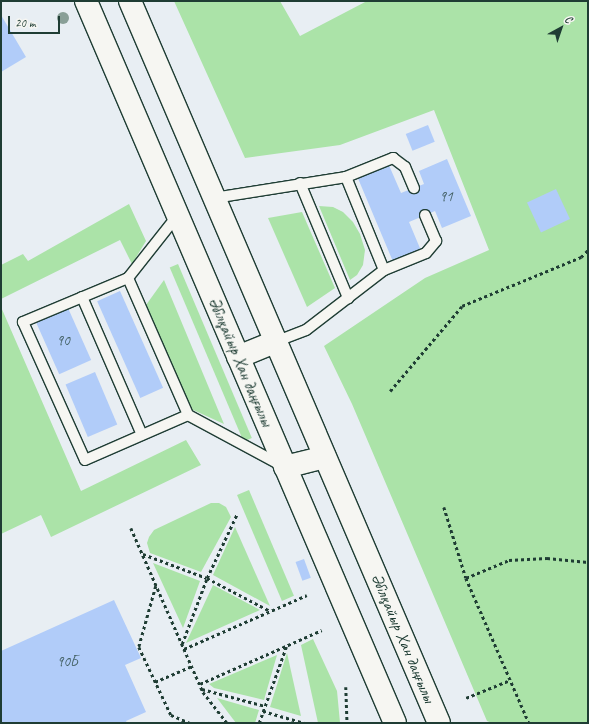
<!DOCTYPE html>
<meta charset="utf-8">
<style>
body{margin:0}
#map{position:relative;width:589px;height:724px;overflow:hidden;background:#e8eef3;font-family:Caveat,sans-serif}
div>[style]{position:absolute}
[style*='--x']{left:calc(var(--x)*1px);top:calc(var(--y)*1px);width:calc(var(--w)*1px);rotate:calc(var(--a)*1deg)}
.green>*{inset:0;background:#abe3a8;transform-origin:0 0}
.building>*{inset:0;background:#b1ccf9;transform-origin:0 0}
.path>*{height:2.5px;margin-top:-1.25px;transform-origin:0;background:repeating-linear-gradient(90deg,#1f3d34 0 3px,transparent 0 6px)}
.roads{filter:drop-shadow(1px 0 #1f3d34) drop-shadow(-1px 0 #1f3d34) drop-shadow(0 1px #1f3d34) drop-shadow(0 -1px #1f3d34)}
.service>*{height:10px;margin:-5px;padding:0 5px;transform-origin:5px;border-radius:5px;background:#f6f6f2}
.secondary>*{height:22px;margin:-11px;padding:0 11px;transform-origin:11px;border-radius:11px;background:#f6f6f2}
.trees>*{width:12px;height:12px;margin:-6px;border-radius:50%;background:#899f97}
span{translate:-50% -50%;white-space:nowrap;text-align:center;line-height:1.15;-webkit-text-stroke:3px #f6f6f2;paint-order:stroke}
.number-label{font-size:15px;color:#446165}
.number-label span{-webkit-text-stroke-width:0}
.street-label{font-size:17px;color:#1f3d34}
.frame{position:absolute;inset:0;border:2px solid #1f3d34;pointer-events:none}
.north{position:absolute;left:541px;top:8px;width:40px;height:40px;-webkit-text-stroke:3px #f6f6f2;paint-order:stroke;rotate:40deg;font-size:11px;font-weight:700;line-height:16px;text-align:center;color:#1f3d34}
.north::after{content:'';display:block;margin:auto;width:14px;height:18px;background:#1f3d34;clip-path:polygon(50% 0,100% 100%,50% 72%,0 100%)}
.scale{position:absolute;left:8px;top:16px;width:52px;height:18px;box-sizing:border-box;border:2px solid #1f3d34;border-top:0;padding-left:5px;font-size:12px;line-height:14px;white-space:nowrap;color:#1f3d34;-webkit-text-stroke:3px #f6f6f2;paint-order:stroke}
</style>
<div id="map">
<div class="green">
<i style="clip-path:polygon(174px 1px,280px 1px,300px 36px,367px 1px,588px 1px,588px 723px,492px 723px,487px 721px,352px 404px,324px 346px,425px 278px,489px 250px,434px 110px,340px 145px,245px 158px)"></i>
<i style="clip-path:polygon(129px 204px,146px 241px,132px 264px,120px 240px,1px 299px,1px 265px,23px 254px,28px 261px)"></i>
<i style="clip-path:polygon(319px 206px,333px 207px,343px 212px,353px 222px,360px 234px,365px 250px,363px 265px,357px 275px,350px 280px)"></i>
<i style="clip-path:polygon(302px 212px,335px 288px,307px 307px,268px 218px)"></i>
<i style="left:178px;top:264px;width:189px;height:9px;rotate:67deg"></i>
<i style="clip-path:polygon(164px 280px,224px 424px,191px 409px,146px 305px)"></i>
<i style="clip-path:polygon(1px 307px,81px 491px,186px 440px,201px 465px,51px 537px,41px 515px,1px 534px)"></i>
<i style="left:249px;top:490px;width:115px;height:13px;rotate:67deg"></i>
<i style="clip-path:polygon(211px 503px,219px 503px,226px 507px,231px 517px,201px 572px,150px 553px,147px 543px,149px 537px,154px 530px)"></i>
<i style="clip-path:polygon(235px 527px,270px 606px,213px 575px)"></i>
<i style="clip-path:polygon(153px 563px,200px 581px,183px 628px)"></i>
<i style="clip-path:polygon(213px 585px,260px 610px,186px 643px)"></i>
<i style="clip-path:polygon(313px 639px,337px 691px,340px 723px,318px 723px,301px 645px)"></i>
<i style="clip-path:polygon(287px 653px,301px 716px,270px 707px)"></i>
<i style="clip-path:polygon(277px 655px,264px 700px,214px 688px,209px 684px)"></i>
<i style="clip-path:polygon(217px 698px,259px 710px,255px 723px,236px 723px)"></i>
</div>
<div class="building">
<i style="clip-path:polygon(1px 15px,26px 57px,1px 72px)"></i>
<i style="left:428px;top:125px;width:18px;height:24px;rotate:68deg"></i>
<i style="clip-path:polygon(447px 159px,471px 216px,442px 228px,435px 211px,409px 222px,422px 253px,394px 264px,357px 176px,388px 163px,401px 193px,424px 184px,419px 171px)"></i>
<i style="left:556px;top:189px;width:33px;height:32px;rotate:65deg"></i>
<i style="left:120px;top:291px;width:106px;height:25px;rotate:66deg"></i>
<i style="left:68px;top:308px;width:57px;height:35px;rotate:66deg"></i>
<i style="left:95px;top:372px;width:57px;height:32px;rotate:67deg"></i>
<i style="left:304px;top:559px;width:20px;height:9px;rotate:70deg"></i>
<i style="clip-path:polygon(114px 600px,141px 658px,125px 665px,146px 712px,126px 721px,127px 723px,1px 723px,1px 651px)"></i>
</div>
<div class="path">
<i style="--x:390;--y:391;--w:111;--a:-49.7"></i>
<i style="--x:462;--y:306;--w:129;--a:-22.4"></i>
<i style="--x:581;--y:257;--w:10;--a:-45"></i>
<i style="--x:444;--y:507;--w:74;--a:72.8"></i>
<i style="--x:466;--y:578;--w:158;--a:66.5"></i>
<i style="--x:131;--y:528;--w:179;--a:66.3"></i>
<i style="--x:203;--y:692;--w:39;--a:52"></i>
<i style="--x:143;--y:554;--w:68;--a:20.6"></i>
<i style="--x:207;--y:578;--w:71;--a:27.6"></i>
<i style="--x:466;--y:578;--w:47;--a:-22.7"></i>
<i style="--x:509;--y:560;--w:38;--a:-3"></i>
<i style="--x:547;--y:558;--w:41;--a:5.6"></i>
<i style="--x:156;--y:586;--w:63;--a:105.6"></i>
<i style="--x:139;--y:647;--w:75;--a:64.8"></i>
<i style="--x:171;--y:715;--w:21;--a:23"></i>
<i style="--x:182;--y:644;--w:71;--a:-69.3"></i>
<i style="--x:207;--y:578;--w:71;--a:-64.9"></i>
<i style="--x:184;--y:649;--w:134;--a:-23.7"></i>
<i style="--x:155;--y:682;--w:40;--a:-23.4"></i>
<i style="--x:200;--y:684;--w:133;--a:-23.9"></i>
<i style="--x:346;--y:687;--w:36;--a:88"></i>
<i style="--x:202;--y:689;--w:65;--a:15.1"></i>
<i style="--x:466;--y:698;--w:48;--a:-22.2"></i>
<i style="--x:263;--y:711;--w:43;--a:16.3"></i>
<i style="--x:259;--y:723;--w:81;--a:-70.4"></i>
</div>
<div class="roads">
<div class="service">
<i style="--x:346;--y:177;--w:51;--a:-22"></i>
<i style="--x:393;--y:158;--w:15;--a:37"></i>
<i style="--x:405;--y:167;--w:23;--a:67"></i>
<i style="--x:300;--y:183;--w:125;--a:67.3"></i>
<i style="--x:214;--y:198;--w:134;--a:-9"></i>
<i style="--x:346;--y:177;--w:100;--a:67.8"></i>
<i style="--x:384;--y:270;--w:98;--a:142.4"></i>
<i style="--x:306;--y:330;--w:31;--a:159"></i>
<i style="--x:177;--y:216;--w:79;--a:128.3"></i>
<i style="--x:128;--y:278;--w:114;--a:157.3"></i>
<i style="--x:23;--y:322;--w:151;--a:65.8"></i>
<i style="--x:85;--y:460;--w:112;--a:-23.6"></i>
<i style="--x:384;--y:270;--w:45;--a:-22"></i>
<i style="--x:426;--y:253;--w:16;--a:-50"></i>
<i style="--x:436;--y:241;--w:28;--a:-113"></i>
<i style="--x:128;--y:278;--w:150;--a:66.3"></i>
<i style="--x:188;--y:415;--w:106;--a:28.3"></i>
<i style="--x:82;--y:297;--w:150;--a:66.5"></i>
</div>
<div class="secondary">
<i style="--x:86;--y:1;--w:785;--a:66.83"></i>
<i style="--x:130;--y:1;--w:785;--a:66.83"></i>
<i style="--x:238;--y:357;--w:42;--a:-22.3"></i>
<i style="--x:285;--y:467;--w:41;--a:-14"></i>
</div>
</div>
<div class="trees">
<i style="left:63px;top:18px"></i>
</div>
<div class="number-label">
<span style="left:446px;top:197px">91</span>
<span style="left:63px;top:341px">90</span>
<span style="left:67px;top:662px">90Б</span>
</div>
<div class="street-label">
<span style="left:240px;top:362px;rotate:67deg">Әбілқайыр Хан даңғылы</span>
<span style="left:403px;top:638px;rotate:67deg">Әбілқайыр Хан даңғылы</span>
</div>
<div class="frame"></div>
<div class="north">С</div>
<div class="scale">20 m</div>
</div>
